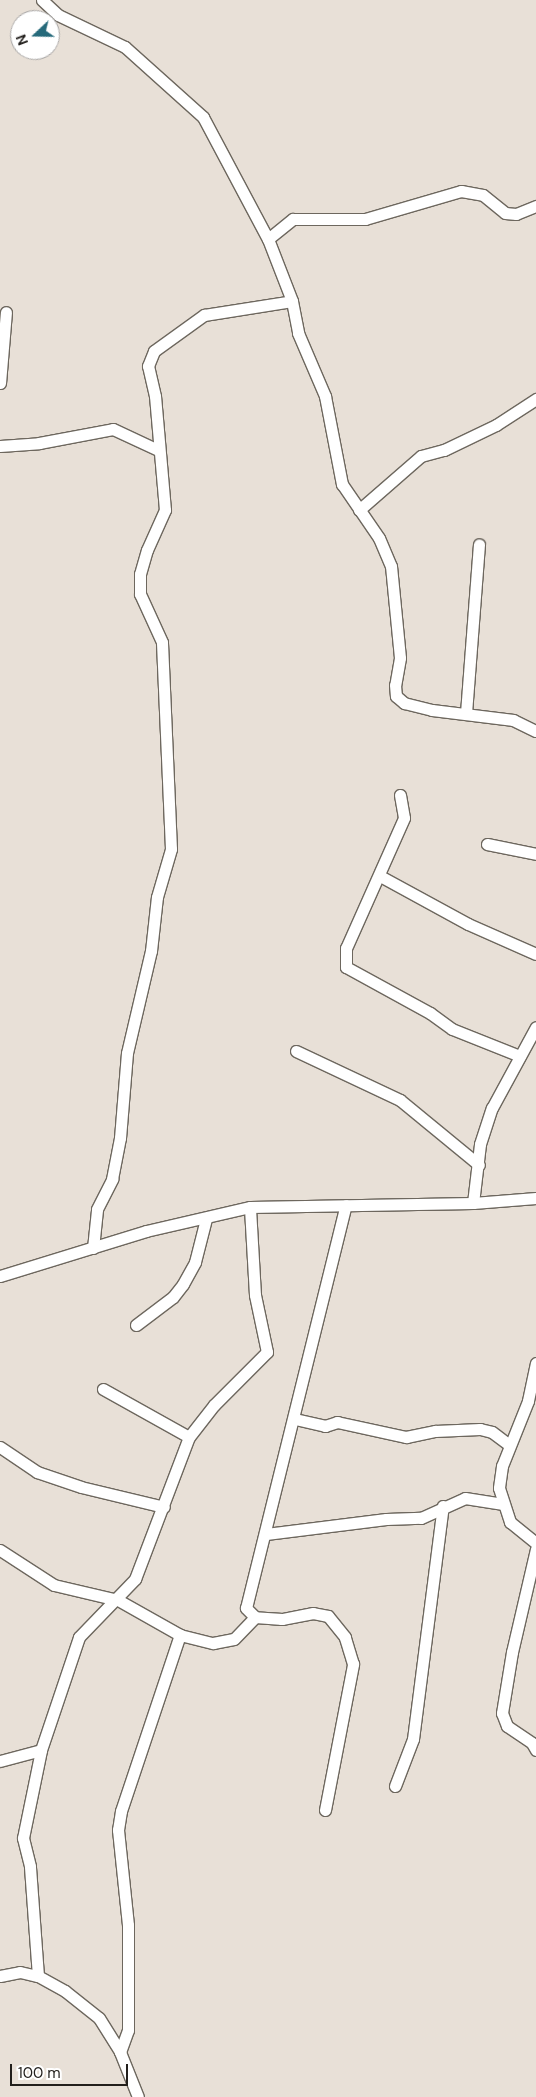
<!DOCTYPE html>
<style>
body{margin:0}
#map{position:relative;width:536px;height:2097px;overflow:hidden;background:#e8e0d7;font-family:"DM Sans",sans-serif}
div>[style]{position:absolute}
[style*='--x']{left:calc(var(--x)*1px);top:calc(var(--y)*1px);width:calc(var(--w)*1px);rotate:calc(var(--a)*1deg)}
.roads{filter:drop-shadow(1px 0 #6d675e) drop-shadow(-1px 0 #6d675e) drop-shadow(0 1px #6d675e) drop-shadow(0 -1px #6d675e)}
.minor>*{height:11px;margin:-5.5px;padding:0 5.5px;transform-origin:5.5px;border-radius:5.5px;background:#fff}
span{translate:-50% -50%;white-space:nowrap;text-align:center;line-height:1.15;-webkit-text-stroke:4px #fff;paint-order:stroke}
.north{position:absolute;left:10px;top:10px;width:50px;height:50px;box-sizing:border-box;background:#fff;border:1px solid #a7a5a4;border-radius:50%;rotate:249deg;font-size:14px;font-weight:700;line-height:20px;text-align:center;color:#221f1c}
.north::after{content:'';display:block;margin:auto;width:18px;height:22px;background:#266a7b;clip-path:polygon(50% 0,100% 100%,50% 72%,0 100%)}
.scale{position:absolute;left:10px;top:2064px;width:118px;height:22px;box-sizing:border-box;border:2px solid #221f1c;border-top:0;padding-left:6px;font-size:15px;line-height:18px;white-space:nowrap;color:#221f1c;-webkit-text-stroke:4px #fff;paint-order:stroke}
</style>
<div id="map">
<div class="roads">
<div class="minor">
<i style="--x:42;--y:0;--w:22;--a:43"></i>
<i style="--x:58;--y:15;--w:74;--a:25.5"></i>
<i style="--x:125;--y:47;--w:105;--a:41.9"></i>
<i style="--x:203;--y:117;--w:138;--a:62"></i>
<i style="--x:268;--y:239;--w:66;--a:68.8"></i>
<i style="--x:292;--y:301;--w:33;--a:79"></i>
<i style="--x:298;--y:333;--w:69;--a:66.8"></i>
<i style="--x:325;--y:396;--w:90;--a:79.1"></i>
<i style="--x:342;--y:484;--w:65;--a:55.6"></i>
<i style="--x:379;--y:538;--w:30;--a:67"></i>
<i style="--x:391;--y:566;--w:92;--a:84.4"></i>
<i style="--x:400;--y:658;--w:27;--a:100"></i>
<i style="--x:395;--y:685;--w:11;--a:85"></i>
<i style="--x:396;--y:696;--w:11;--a:41"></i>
<i style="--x:404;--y:703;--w:29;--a:14"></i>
<i style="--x:432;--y:710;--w:82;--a:7"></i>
<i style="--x:513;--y:720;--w:25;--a:26"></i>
<i style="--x:268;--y:239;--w:32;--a:-39"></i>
<i style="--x:293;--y:219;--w:72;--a:0"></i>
<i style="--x:365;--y:219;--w:100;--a:-16.3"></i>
<i style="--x:461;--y:191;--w:22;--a:10"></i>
<i style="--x:483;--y:195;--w:28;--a:39"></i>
<i style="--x:505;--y:213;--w:11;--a:5"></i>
<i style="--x:516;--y:214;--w:22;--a:-22"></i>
<i style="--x:0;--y:383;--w:71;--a:-85.2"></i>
<i style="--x:0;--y:446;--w:39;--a:-4"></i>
<i style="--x:39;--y:443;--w:75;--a:-10.7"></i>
<i style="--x:113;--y:429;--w:50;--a:25"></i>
<i style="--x:359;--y:510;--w:82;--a:-41.1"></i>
<i style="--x:421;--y:456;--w:24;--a:-15"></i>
<i style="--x:444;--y:450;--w:58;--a:-25.7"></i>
<i style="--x:496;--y:425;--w:48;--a:-33"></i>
<i style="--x:466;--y:713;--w:169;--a:-85.6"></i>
<i style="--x:400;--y:795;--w:23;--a:80"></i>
<i style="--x:404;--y:818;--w:142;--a:114"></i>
<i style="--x:346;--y:948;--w:19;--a:90"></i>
<i style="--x:346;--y:967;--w:96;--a:28.7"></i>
<i style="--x:430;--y:1013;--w:27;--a:36"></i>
<i style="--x:452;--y:1029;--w:73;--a:21.7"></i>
<i style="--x:487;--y:844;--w:50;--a:11.5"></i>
<i style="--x:380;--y:876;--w:100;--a:28.6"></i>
<i style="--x:468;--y:924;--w:74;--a:23.8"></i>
<i style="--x:296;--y:1051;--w:115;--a:25.2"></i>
<i style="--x:400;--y:1100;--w:102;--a:39.4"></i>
<i style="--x:473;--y:1203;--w:59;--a:-83.2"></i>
<i style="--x:480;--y:1144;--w:38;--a:-72"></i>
<i style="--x:492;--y:1108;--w:92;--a:-61.5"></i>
<i style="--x:93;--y:1248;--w:39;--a:-84"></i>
<i style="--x:97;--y:1209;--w:34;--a:-63"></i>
<i style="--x:112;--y:1179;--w:42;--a:-79"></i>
<i style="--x:120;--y:1138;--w:85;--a:-85.3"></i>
<i style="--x:127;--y:1053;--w:105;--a:-76.8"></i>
<i style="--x:151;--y:951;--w:54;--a:-83.7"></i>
<i style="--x:157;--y:897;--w:50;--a:-73.7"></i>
<i style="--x:171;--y:849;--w:207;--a:-92.5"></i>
<i style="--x:162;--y:642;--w:53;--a:-114.6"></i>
<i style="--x:140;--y:594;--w:20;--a:-90"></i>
<i style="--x:140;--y:574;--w:25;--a:-74"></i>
<i style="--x:147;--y:550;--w:44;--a:-65.8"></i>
<i style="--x:165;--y:510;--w:114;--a:-95"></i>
<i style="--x:155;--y:396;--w:31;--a:-103"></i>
<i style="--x:148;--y:366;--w:16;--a:-68"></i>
<i style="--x:154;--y:351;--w:62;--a:-35.8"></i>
<i style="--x:204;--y:315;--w:89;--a:-9"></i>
<i style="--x:0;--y:1276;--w:153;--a:-17.1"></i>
<i style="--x:146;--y:1231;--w:107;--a:-13"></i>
<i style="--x:250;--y:1207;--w:223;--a:-1"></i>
<i style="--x:473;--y:1203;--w:63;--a:-4.5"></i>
<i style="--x:136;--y:1325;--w:46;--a:-37.1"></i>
<i style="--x:173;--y:1297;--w:16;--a:-52"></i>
<i style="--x:183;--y:1284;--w:25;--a:-61"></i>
<i style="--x:195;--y:1262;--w:44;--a:-75.7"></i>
<i style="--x:536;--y:1363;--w:39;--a:102"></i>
<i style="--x:528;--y:1401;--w:70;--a:111.8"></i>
<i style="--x:502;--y:1466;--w:22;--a:98"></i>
<i style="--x:499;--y:1488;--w:36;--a:72"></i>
<i style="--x:510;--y:1522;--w:33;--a:39"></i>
<i style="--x:103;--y:1389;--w:98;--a:29.2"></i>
<i style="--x:295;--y:1419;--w:31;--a:13"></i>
<i style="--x:325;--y:1426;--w:13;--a:-18"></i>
<i style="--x:337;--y:1422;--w:71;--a:12.3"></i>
<i style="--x:406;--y:1437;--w:30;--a:-12"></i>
<i style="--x:435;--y:1431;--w:45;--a:-2.5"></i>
<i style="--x:480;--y:1429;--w:12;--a:14"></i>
<i style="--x:492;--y:1432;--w:21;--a:37"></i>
<i style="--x:0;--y:1447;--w:45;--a:34"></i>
<i style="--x:37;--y:1472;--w:46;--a:18.8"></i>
<i style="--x:81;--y:1487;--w:85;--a:13.5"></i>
<i style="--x:266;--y:1534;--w:121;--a:-7.1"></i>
<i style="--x:386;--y:1519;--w:35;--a:-2"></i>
<i style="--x:421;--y:1518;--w:48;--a:-24.4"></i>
<i style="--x:465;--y:1498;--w:37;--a:9"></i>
<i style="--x:536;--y:1549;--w:106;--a:103.1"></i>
<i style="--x:512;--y:1652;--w:62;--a:99.3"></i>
<i style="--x:502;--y:1713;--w:14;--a:69"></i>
<i style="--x:507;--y:1726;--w:30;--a:34"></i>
<i style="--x:532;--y:1743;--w:8;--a:60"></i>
<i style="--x:0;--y:1550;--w:64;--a:32.9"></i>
<i style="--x:54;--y:1585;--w:66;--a:13.2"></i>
<i style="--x:118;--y:1600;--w:71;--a:29.4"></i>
<i style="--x:180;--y:1635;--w:34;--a:14"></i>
<i style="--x:213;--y:1643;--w:21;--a:-11"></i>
<i style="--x:234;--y:1639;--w:30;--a:-46"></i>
<i style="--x:0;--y:1761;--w:42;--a:-15"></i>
<i style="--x:395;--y:1786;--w:50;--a:-69"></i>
<i style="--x:413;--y:1739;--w:235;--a:-82.7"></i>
<i style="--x:325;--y:1810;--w:149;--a:-79.1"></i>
<i style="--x:353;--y:1664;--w:28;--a:-107"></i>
<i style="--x:345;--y:1637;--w:27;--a:-129"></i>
<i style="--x:328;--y:1616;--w:15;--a:-169"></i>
<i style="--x:313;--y:1613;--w:32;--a:169"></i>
<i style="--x:282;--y:1619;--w:27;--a:-176"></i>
<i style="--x:255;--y:1617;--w:13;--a:-135"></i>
<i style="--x:246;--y:1608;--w:415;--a:-76.1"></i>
<i style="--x:0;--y:1976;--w:20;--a:-11"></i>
<i style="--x:20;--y:1972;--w:18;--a:13"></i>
<i style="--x:38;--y:1976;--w:31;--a:29"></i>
<i style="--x:65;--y:1991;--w:43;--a:38.5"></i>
<i style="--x:99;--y:2018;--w:40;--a:58"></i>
<i style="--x:120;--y:2052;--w:48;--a:68.2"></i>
<i style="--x:38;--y:1976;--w:110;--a:-94.2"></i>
<i style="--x:30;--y:1866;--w:29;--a:-104"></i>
<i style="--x:23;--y:1838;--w:90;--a:-78.4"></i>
<i style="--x:41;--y:1750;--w:119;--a:-71.4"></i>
<i style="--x:79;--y:1637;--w:81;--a:-46"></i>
<i style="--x:135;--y:1579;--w:152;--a:-69.2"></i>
<i style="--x:189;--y:1437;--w:41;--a:-52"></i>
<i style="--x:214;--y:1405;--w:75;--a:-45"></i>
<i style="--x:267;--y:1352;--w:58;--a:-101.9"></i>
<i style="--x:255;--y:1295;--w:88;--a:-93.3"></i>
<i style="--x:120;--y:2052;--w:23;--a:-70"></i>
<i style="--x:128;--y:2030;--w:105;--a:-90"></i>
<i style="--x:128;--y:1925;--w:96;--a:-96"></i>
<i style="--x:118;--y:1830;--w:19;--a:-81"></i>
<i style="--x:121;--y:1811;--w:186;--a:-71.5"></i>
</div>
</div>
<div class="north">N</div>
<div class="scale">100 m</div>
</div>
